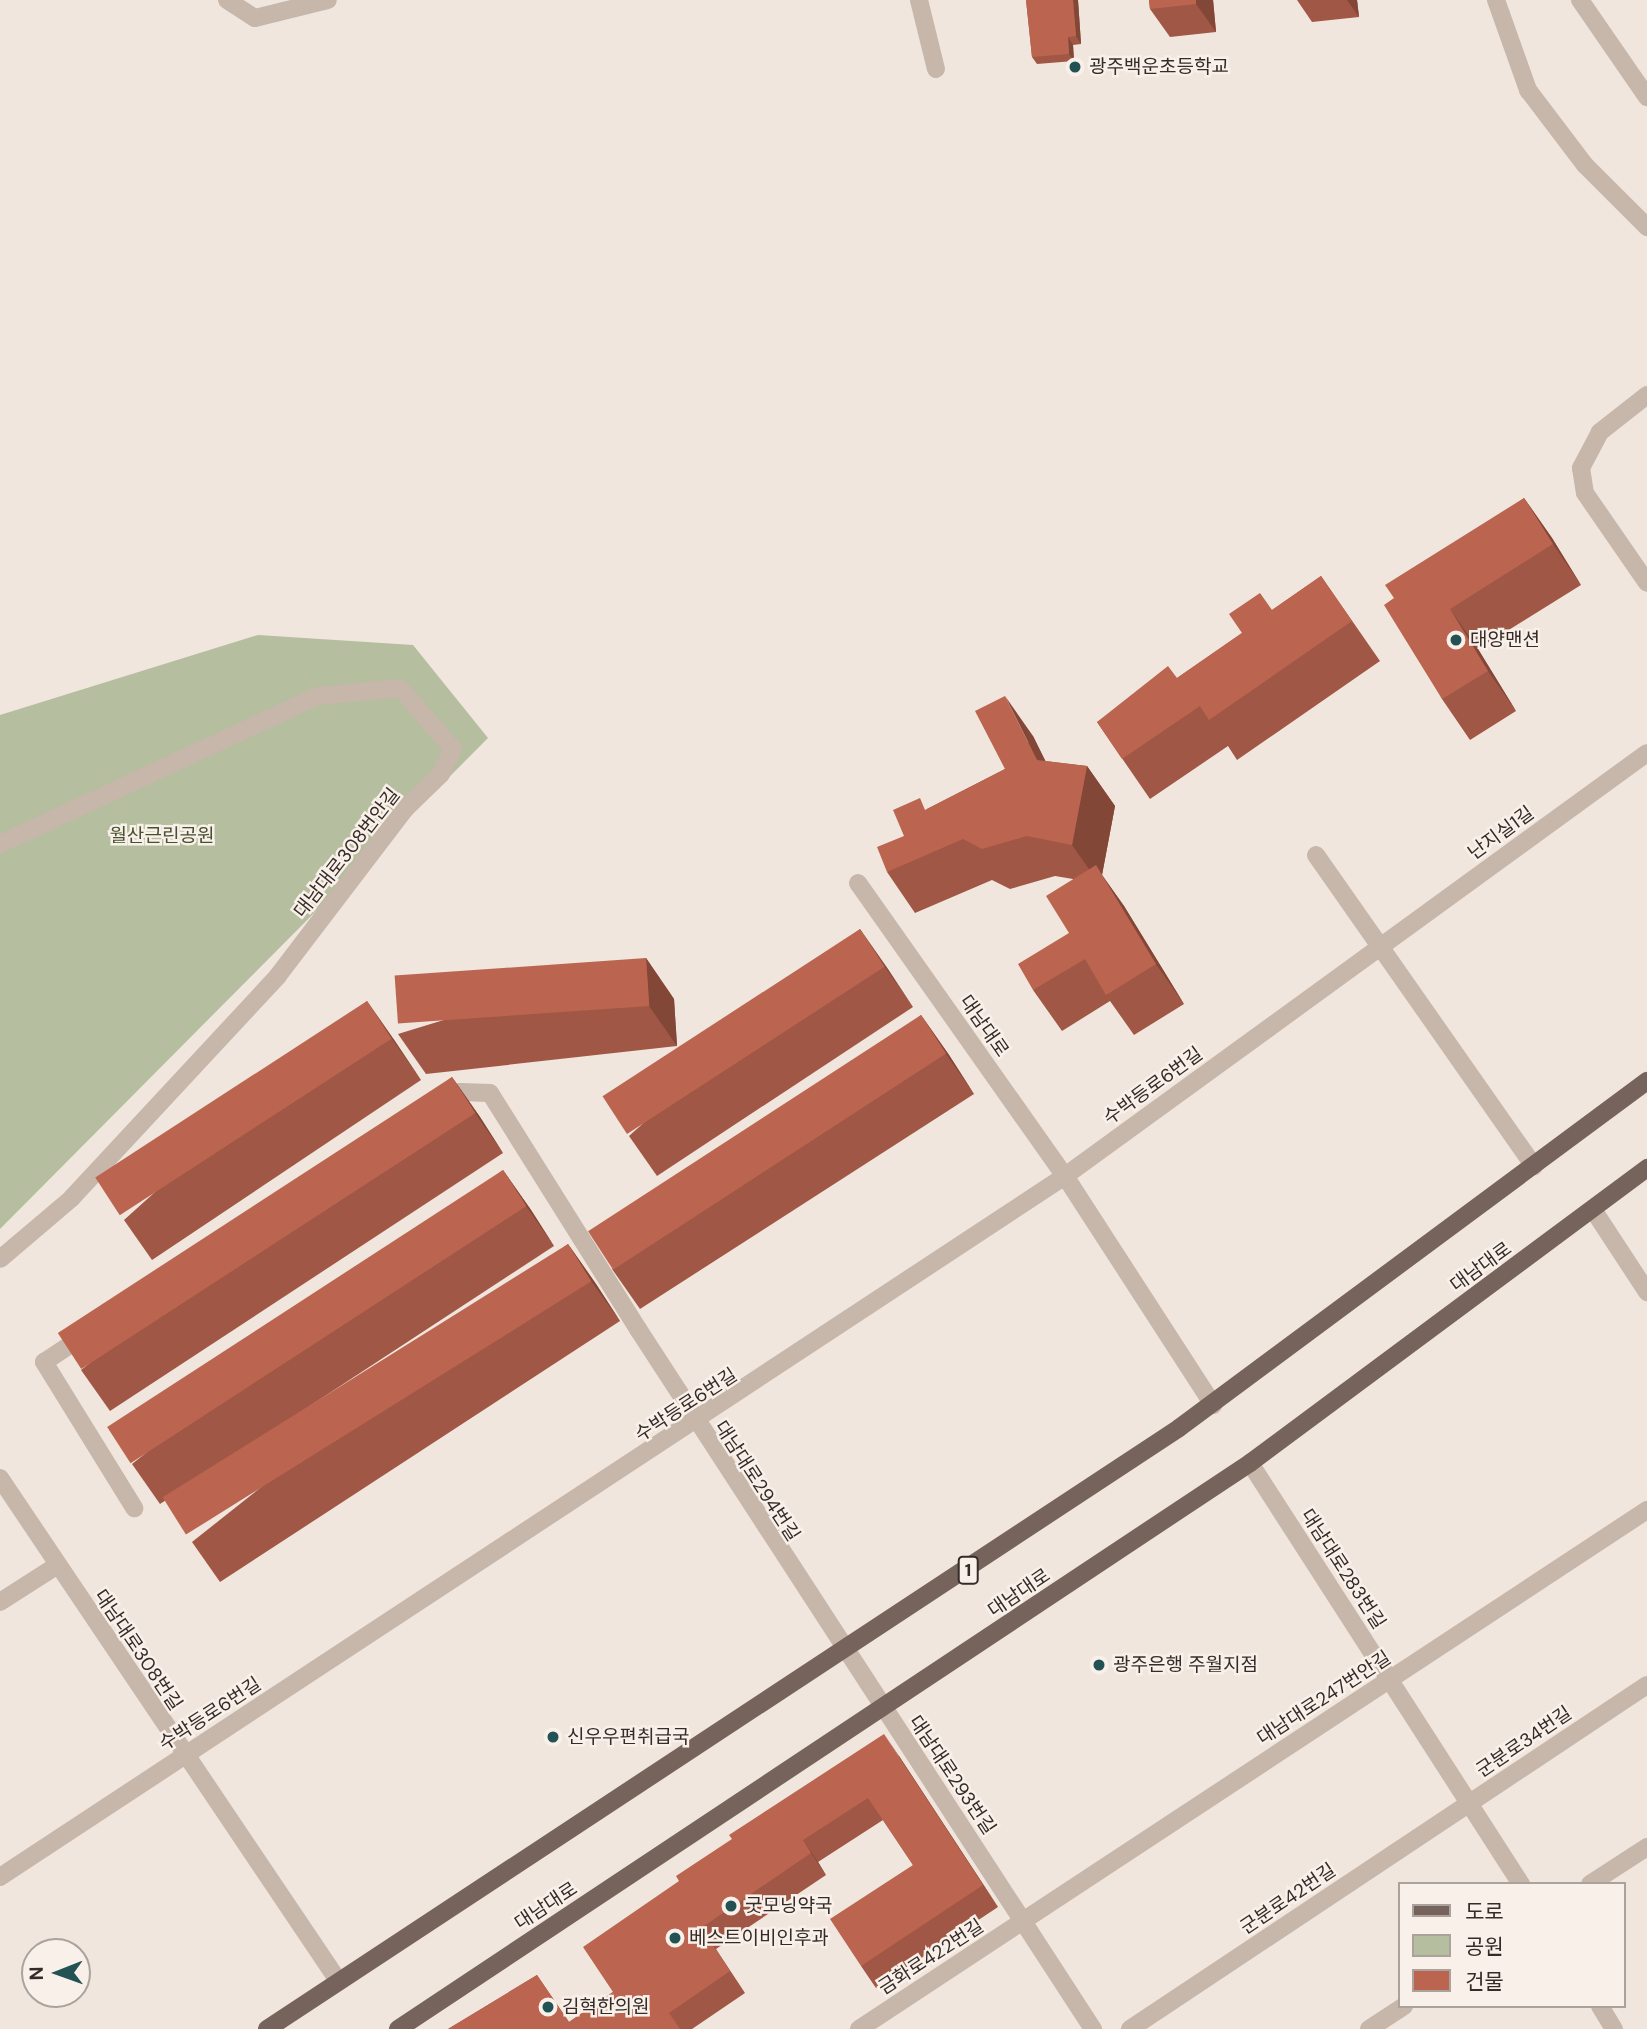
<!DOCTYPE html>
<meta charset="utf-8">
<style>
body{margin:0}
#map{position:relative;width:1647px;height:2029px;overflow:hidden;background:#f0e6dd;font-family:"DM Sans","Noto Sans KR",sans-serif}
div>[style]{position:absolute}
[style*='--x']{left:calc(var(--x)*1px);top:calc(var(--y)*1px);width:calc(var(--w)*1px);rotate:calc(var(--a)*1deg)}
.green>*{inset:0;background:#b5be9e}
.service>*{height:18px;margin:-9px;padding:0 9px;transform-origin:9px;border-radius:9px;background:#c7b6aa}
.minor>*{height:18px;margin:-9px;padding:0 9px;transform-origin:9px;border-radius:9px;background:#c7b6aa}
.primary>*{height:18px;margin:-9px;padding:0 9px;transform-origin:9px;border-radius:9px;background:#76635b}
.wall>*{inset:0;background:#a15745}
.shaded-wall>*{inset:0;background:#834738}
.building>*{inset:0;background:#bb6550;transform-origin:0 0}
.dots>*{width:19px;height:19px;translate:-50% -50%;box-sizing:border-box;border:4px solid #f8f0e9;border-radius:50%}
span{translate:-50% -50%;white-space:nowrap;text-align:center;line-height:1.15;-webkit-text-stroke:5px #f8f0e9;paint-order:stroke}
.shield-label span{padding:2px 5px;background:#f8f0e9;border:2px solid;border-radius:5px;-webkit-text-stroke-width:0}
.shield-label{font-size:18px;color:#352c29;font-weight:700}
.poi-label{font-size:19px;color:#352c29}
.left{translate:0 -50%;text-align:left}
.street-label{font-size:19px;color:#352c29}
.park-label{font-size:19px;color:#46512f}
.legend{position:absolute;left:1398px;top:1882px;width:228px;height:126px;box-sizing:border-box;background:#f8f0e9;border:2px solid #aaa29c;margin:0;padding:9px 12px;list-style:none;font-size:21px;color:#352c29}
.legend li{display:flex;align-items:center;gap:14px;height:35px}
.legend b{width:35px;border:2px solid #aaa29c}
.north{position:absolute;left:21px;top:1938px;width:70px;height:70px;box-sizing:border-box;background:#f8f0e9;border:2px solid #aaa29c;border-radius:50%;rotate:269deg;font-size:19px;font-weight:700;line-height:28px;text-align:center;color:#352c29}
.north::after{content:'';display:block;margin:auto;width:24px;height:32px;background:#225253;clip-path:polygon(50% 0,100% 100%,50% 72%,0 100%)}
</style>
<div id="map">
<div class="green">
<i style="clip-path:polygon(258px 635px,413px 645px,488px 738px,0 1229px,0 715px)"></i>
</div>
<div class="service">
<i style="--x:227;--y:0;--w:33;--a:33"></i>
<i style="--x:255;--y:18;--w:75;--a:-13.9"></i>
<i style="--x:1580;--y:0;--w:118;--a:55.4"></i>
<i style="--x:443;--y:1102;--w:20;--a:-30"></i>
<i style="--x:460;--y:1092;--w:30;--a:2"></i>
<i style="--x:490;--y:1093;--w:279;--a:57.9"></i>
<i style="--x:85;--y:1335;--w:49;--a:146.6"></i>
<i style="--x:44;--y:1362;--w:172;--a:58.3"></i>
</div>
<div class="minor">
<i style="--x:919;--y:0;--w:71;--a:76.2"></i>
<i style="--x:1496;--y:0;--w:96;--a:70.4"></i>
<i style="--x:1528;--y:90;--w:94;--a:52.8"></i>
<i style="--x:1585;--y:165;--w:88;--a:45"></i>
<i style="--x:1647;--y:395;--w:60;--a:141.8"></i>
<i style="--x:1600;--y:432;--w:41;--a:117.8"></i>
<i style="--x:1581;--y:468;--w:25;--a:81"></i>
<i style="--x:1585;--y:493;--w:109;--a:55.4"></i>
<i style="--x:0;--y:844;--w:351;--a:-25"></i>
<i style="--x:318;--y:696;--w:82;--a:-5.6"></i>
<i style="--x:400;--y:688;--w:81;--a:49"></i>
<i style="--x:453;--y:749;--w:28;--a:116"></i>
<i style="--x:441;--y:774;--w:50;--a:135.8"></i>
<i style="--x:405;--y:809;--w:210;--a:127.3"></i>
<i style="--x:278;--y:976;--w:303;--a:132.9"></i>
<i style="--x:72;--y:1198;--w:94;--a:139.7"></i>
<i style="--x:1316;--y:855;--w:380;--a:55"></i>
<i style="--x:858;--y:883;--w:359;--a:54.8"></i>
<i style="--x:1065;--y:1176;--w:273;--a:57.1"></i>
<i style="--x:1594;--y:1211;--w:97;--a:56.8"></i>
<i style="--x:638;--y:1329;--w:835;--a:56.98"></i>
<i style="--x:1250;--y:1463;--w:501;--a:57.23"></i>
<i style="--x:0;--y:1478;--w:607;--a:56.07"></i>
<i style="--x:0;--y:1602;--w:67;--a:-32.7"></i>
<i style="--x:0;--y:1877;--w:1275;--a:-33.35"></i>
<i style="--x:1065;--y:1176;--w:719;--a:-36.01"></i>
<i style="--x:1590;--y:1884;--w:68;--a:-33"></i>
<i style="--x:1600;--y:2006;--w:27;--a:59"></i>
<i style="--x:859;--y:2029;--w:944;--a:-33.37"></i>
<i style="--x:1130;--y:2029;--w:621;--a:-33.64"></i>
<i style="--x:1369;--y:2029;--w:42;--a:-33.3"></i>
</div>
<div class="primary">
<i style="--x:267;--y:2029;--w:1092;--a:-33.38"></i>
<i style="--x:1179;--y:1428;--w:583;--a:-36.56"></i>
<i style="--x:398;--y:2029;--w:1023;--a:-33.6"></i>
<i style="--x:1250;--y:1463;--w:495;--a:-36.6"></i>
</div>
<div class="wall">
<i style="clip-path:polygon(1026px 0,1078px 0,1081px 44px,1073px 45px,1074px 61px,1037px 64px,1032px 57px)"></i>
<i style="clip-path:polygon(1149px 0,1213px 0,1216px 32px,1170px 37px,1150px 9px)"></i>
<i style="clip-path:polygon(1297px 0,1357px 0,1359px 17px,1312px 22px)"></i>
<i style="clip-path:polygon(1524px 498px,1552px 538px,1581px 585px,1478px 649px,1516px 711px,1470px 740px,1442px 699px,1394px 598px)"></i>
<i style="clip-path:polygon(1321px 576px,1380px 661px,1237px 760px,1228px 746px,1150px 799px,1097px 722px,1177px 678px,1242px 633px,1272px 610px)"></i>
<i style="clip-path:polygon(1033px 736px,1045px 761px,1087px 766px,1115px 806px,1102px 875px,1124px 906px,1184px 1004px,1134px 1035px,1110px 1001px,1062px 1031px,1033px 990px,1069px 933px,1073px 879px,1055px 876px,1010px 889px,992px 880px,915px 913px,887px 872px,927px 809px,1005px 769px)"></i>
<i style="clip-path:polygon(860px 929px,913px 1007px,657px 1176px,629px 1136px)"></i>
<i style="clip-path:polygon(646px 958px,674px 999px,677px 1046px,426px 1074px,398px 1034px)"></i>
<i style="clip-path:polygon(367px 1001px,421px 1080px,152px 1260px,124px 1220px)"></i>
<i style="clip-path:polygon(921px 1015px,949px 1055px,974px 1094px,640px 1309px,612px 1269px)"></i>
<i style="clip-path:polygon(452px 1077px,480px 1117px,503px 1153px,110px 1411px,81px 1370px)"></i>
<i style="clip-path:polygon(503px 1170px,531px 1210px,554px 1246px,160px 1504px,132px 1464px)"></i>
<i style="clip-path:polygon(568px 1244px,596px 1284px,620px 1321px,220px 1582px,192px 1542px)"></i>
<i style="clip-path:polygon(899px 1756px,998px 1907px,876px 1988px,861px 1966px,913px 1865px,883px 1820px,818px 1862px,826px 1875px,716px 1949px,745px 1993px,692px 2029px,448px 2029px,537px 1975px,569px 2022px,613px 1992px)"></i>
</div>
<div class="shaded-wall">
<i style="clip-path:polygon(1073px 0,1078px 0,1081px 44px,1076px 36px)"></i>
<i style="clip-path:polygon(1196px 0,1213px 0,1216px 32px,1196px 4px)"></i>
<i style="clip-path:polygon(1347px 0,1357px 0,1359px 17px)"></i>
<i style="clip-path:polygon(1068px 37px,1073px 45px,1074px 61px,1069px 54px)"></i>
<i style="clip-path:polygon(1524px 498px,1552px 538px,1581px 585px,1553px 544px)"></i>
<i style="clip-path:polygon(1450px 609px,1478px 649px,1516px 711px,1488px 671px)"></i>
<i style="clip-path:polygon(1005px 696px,1033px 736px,1065px 800px,1037px 760px)"></i>
<i style="clip-path:polygon(1087px 766px,1115px 806px,1102px 875px,1124px 906px,1184px 1004px,1072px 845px)"></i>
<i style="clip-path:polygon(860px 929px,888px 969px,913px 1007px,885px 967px)"></i>
<i style="clip-path:polygon(646px 958px,674px 999px,677px 1046px,649px 1006px)"></i>
<i style="clip-path:polygon(367px 1001px,395px 1041px,421px 1080px,392px 1039px)"></i>
<i style="clip-path:polygon(921px 1015px,949px 1055px,974px 1094px,946px 1054px)"></i>
<i style="clip-path:polygon(452px 1077px,480px 1117px,503px 1153px,475px 1113px)"></i>
<i style="clip-path:polygon(503px 1170px,531px 1210px,554px 1246px,526px 1206px)"></i>
<i style="clip-path:polygon(568px 1244px,596px 1284px,620px 1321px,591px 1281px)"></i>
<i style="clip-path:polygon(884px 1734px,899px 1756px,998px 1907px,983px 1885px)"></i>
<i style="clip-path:polygon(803px 1840px,818px 1862px,826px 1875px,811px 1853px)"></i>
</div>
<div class="building">
<i style="clip-path:polygon(1026px 0,1073px 0,1076px 36px,1068px 37px,1069px 54px,1032px 57px)"></i>
<i style="clip-path:polygon(1149px 0,1196px 0,1196px 4px,1150px 9px)"></i>
<i style="clip-path:polygon(1524px 498px,1553px 544px,1450px 609px,1488px 671px,1442px 699px,1384px 605px,1394px 598px,1385px 585px)"></i>
<i style="clip-path:polygon(1321px 576px,1352px 621px,1209px 720px,1200px 706px,1122px 759px,1097px 722px,1168px 666px,1177px 678px,1242px 633px,1229px 614px,1260px 593px,1272px 610px)"></i>
<i style="clip-path:polygon(1005px 696px,1037px 760px,1087px 766px,1072px 845px,1027px 836px,982px 849px,963px 839px,887px 872px,877px 847px,904px 836px,893px 810px,920px 798px,925px 810px,1005px 769px,975px 711px)"></i>
<i style="clip-path:polygon(1096px 865px,1156px 964px,1106px 995px,1085px 959px,1033px 990px,1018px 964px,1069px 933px,1046px 896px)"></i>
<i style="left:860px;top:929px;width:45px;height:307px;rotate:57deg"></i>
<i style="left:646px;top:958px;width:48px;height:252px;rotate:86deg"></i>
<i style="left:367px;top:1001px;width:45px;height:324px;rotate:57deg"></i>
<i style="left:921px;top:1015px;width:46px;height:397px;rotate:57deg"></i>
<i style="left:452px;top:1077px;width:43px;height:470px;rotate:57deg"></i>
<i style="left:503px;top:1170px;width:43px;height:472px;rotate:57deg"></i>
<i style="left:568px;top:1244px;width:44px;height:478px;rotate:58deg"></i>
<i style="clip-path:polygon(884px 1734px,983px 1885px,861px 1966px,830px 1919px,913px 1865px,868px 1798px,803px 1840px,811px 1853px,701px 1928px,730px 1971px,669px 2013px,680px 2029px,448px 2029px,537px 1975px,569px 2022px,613px 1992px,583px 1947px,679px 1881px,676px 1876px,732px 1839px,729px 1835px)"></i>
</div>
<div class="dots">
<i style="left:1075px;top:67px;background:#225253"></i>
<i style="left:1456px;top:640px;background:#225253"></i>
<i style="left:1099px;top:1665px;background:#225253"></i>
<i style="left:553px;top:1737px;background:#225253"></i>
<i style="left:731px;top:1906px;background:#225253"></i>
<i style="left:675px;top:1938px;background:#225253"></i>
<i style="left:548px;top:2007px;background:#225253"></i>
</div>
<div class="shield-label">
<span style="left:968px;top:1570px">1</span>
</div>
<div class="poi-label">
<span class="left" style="left:1089px;top:67px">광주백운초등학교</span>
<span class="left" style="left:1470px;top:640px">대양맨션</span>
<span class="left" style="left:1113px;top:1665px">광주은행 주월지점</span>
<span class="left" style="left:567px;top:1737px">신우우편취급국</span>
<span class="left" style="left:745px;top:1906px">굿모닝약국</span>
<span class="left" style="left:689px;top:1938px">베스트이비인후과</span>
<span class="left" style="left:562px;top:2007px">김혁한의원</span>
</div>
<div class="street-label">
<span style="left:1501px;top:833px;rotate:-36deg">난지실1길</span>
<span style="left:347px;top:853px;rotate:-52deg">대남대로308번안길</span>
<span style="left:984px;top:1026px;rotate:55deg">대남대로</span>
<span style="left:1153px;top:1086px;rotate:-36deg">수박등로6번길</span>
<span style="left:1481px;top:1267px;rotate:-36deg">대남대로</span>
<span style="left:686px;top:1405px;rotate:-33deg">수박등로6번길</span>
<span style="left:757px;top:1481px;rotate:57deg">대남대로294번길</span>
<span style="left:1343px;top:1569px;rotate:57deg">대남대로283번길</span>
<span style="left:1019px;top:1593px;rotate:-34deg">대남대로</span>
<span style="left:138px;top:1650px;rotate:56deg">대남대로308번길</span>
<span style="left:1324px;top:1698px;rotate:-33deg">대남대로247번안길</span>
<span style="left:210px;top:1714px;rotate:-33deg">수박등로6번길</span>
<span style="left:1524px;top:1742px;rotate:-34deg">군분로34번길</span>
<span style="left:952px;top:1775px;rotate:56deg">대남대로293번길</span>
<span style="left:1288px;top:1899px;rotate:-34deg">군분로42번길</span>
<span style="left:546px;top:1906px;rotate:-33deg">대남대로</span>
<span style="left:931px;top:1957px;rotate:-33deg">금화로422번길</span>
</div>
<div class="park-label">
<span style="left:162px;top:836px">월산근린공원</span>
</div>
<ul class="legend">
<li><b style="height:9px;background:#76635b"></b>도로</li>
<li><b style="height:19px;background:#b5be9e"></b>공원</li>
<li><b style="height:19px;background:#bb6550"></b>건물</li>
</ul>
<div class="north">N</div>
</div>
